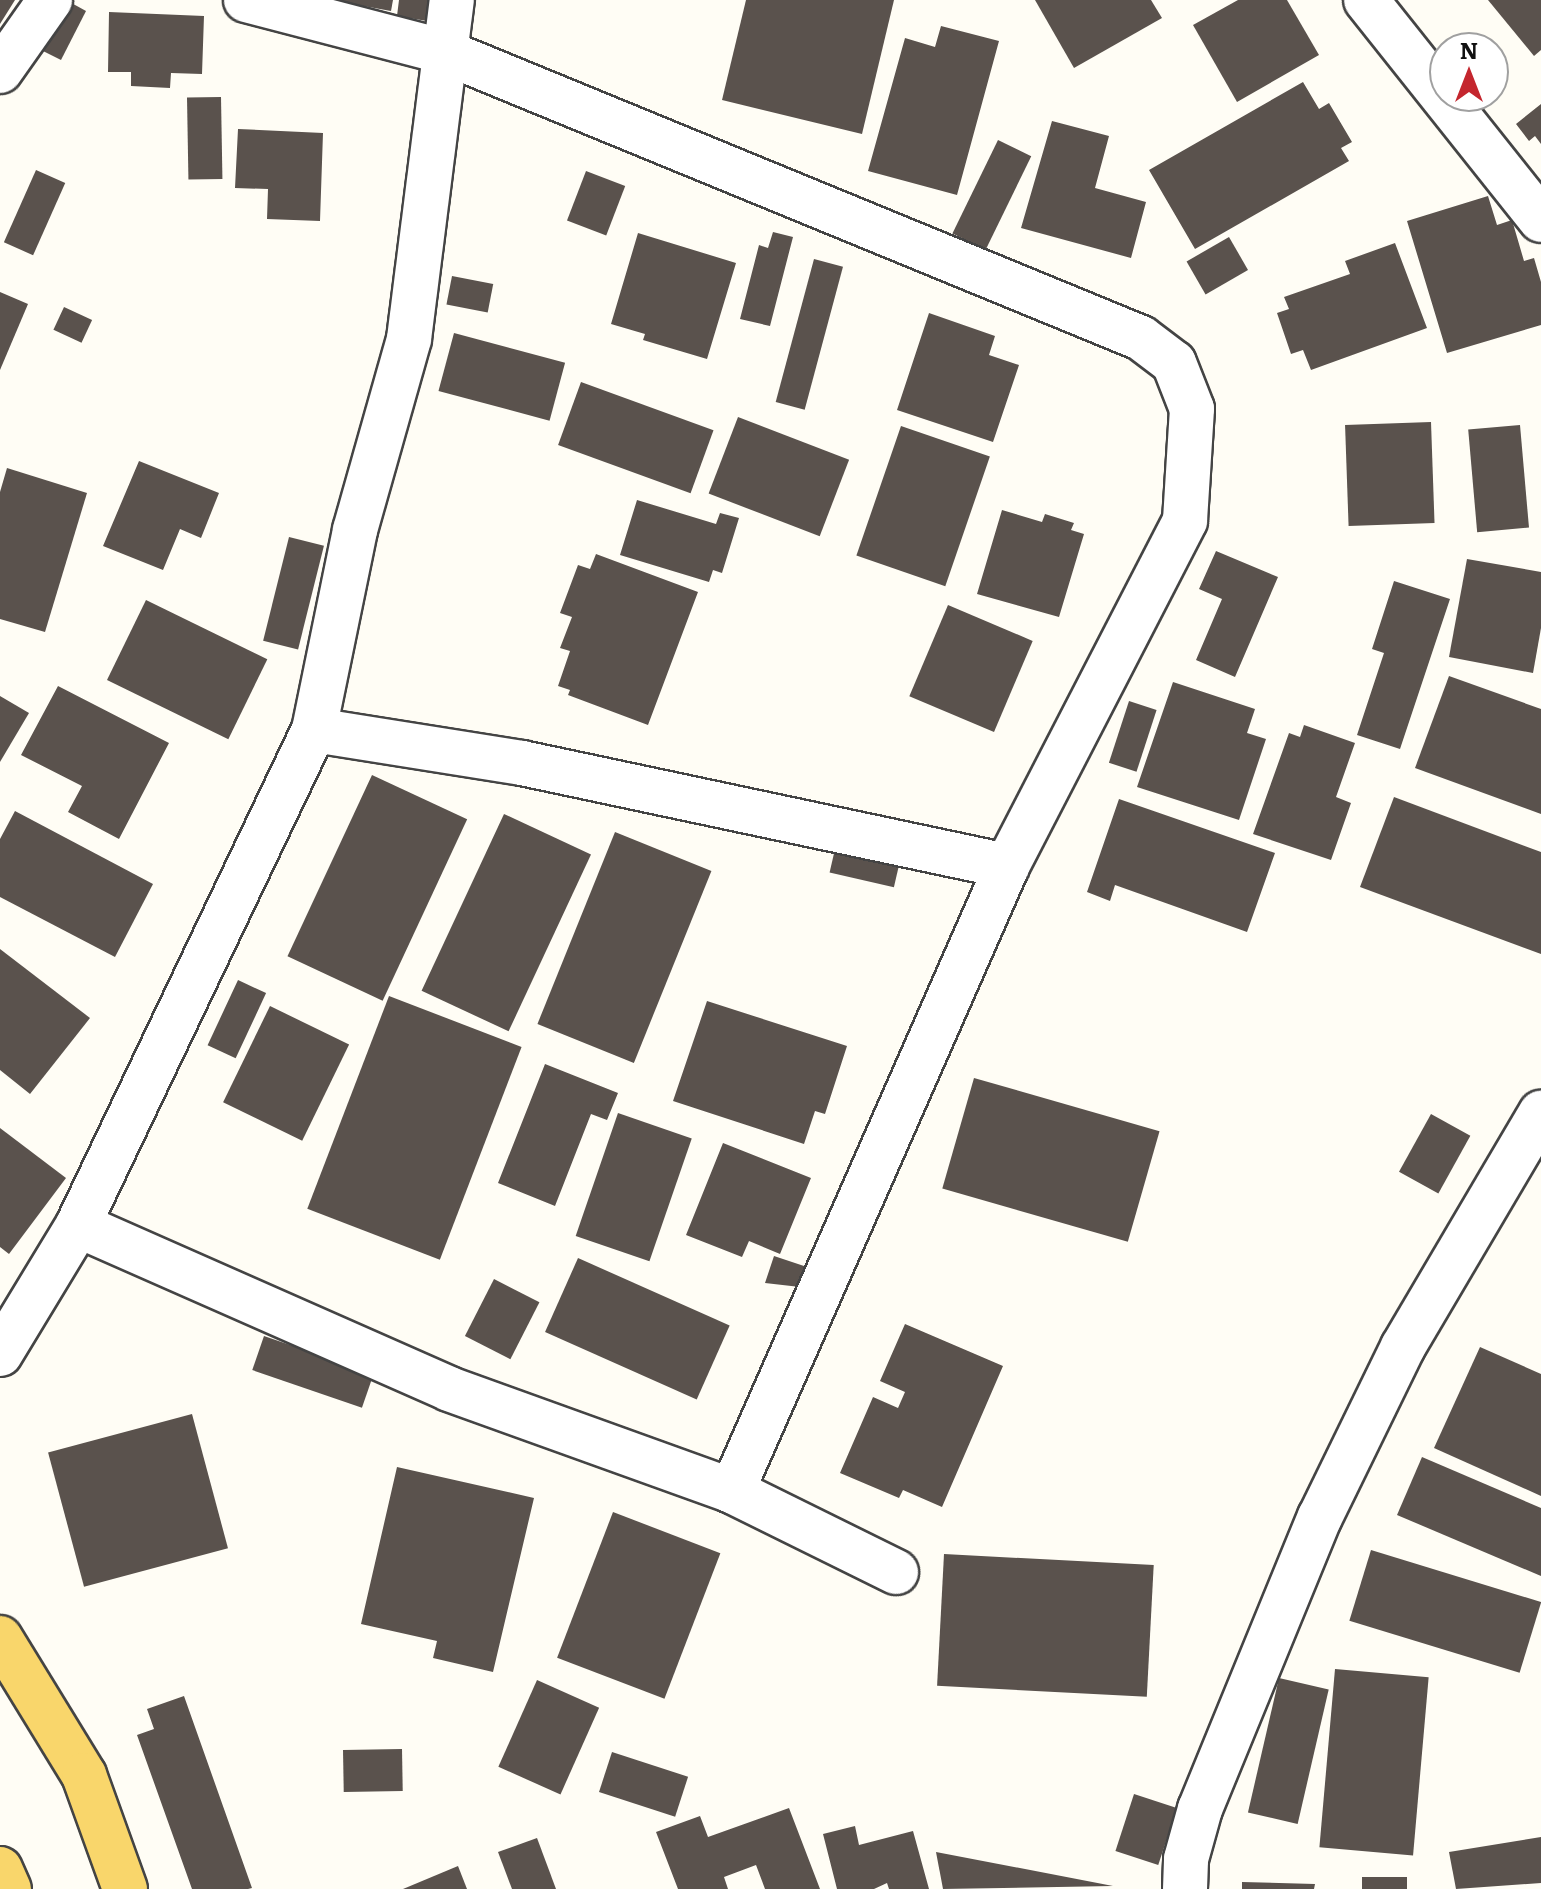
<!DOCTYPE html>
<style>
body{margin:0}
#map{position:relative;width:1541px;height:1889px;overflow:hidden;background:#fffdf5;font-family:Literata,serif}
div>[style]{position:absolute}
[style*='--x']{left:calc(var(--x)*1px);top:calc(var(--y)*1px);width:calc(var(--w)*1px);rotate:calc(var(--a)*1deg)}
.building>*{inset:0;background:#5a524d;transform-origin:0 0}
.roads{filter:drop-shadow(2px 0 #444) drop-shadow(-2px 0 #444) drop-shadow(0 2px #444) drop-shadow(0 -2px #444)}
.minor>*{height:44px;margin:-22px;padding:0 22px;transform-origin:22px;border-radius:22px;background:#fff}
.major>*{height:44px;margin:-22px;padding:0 22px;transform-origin:22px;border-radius:22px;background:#f9d66b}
span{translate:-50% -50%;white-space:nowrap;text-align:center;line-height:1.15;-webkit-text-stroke:8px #fff;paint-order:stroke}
.north{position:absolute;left:1429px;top:32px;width:80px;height:80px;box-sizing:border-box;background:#fff;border:2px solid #a0a0a0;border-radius:50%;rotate:0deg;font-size:22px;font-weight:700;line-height:32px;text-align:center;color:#111}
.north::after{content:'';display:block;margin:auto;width:28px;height:36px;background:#c4262e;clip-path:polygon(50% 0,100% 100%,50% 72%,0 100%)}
</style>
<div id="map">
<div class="building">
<i style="clip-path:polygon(0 0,15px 0,0 24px)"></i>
<i style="clip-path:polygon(66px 0,86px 11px,61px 60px,37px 48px)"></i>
<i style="clip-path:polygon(330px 0,393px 0,391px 11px)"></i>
<i style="clip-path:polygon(399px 0,430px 0,427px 21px,397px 16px)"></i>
<i style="clip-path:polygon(746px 0,894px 0,862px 134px,722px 100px)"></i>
<i style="clip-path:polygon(1035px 0,1151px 0,1162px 18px,1074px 68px)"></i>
<i style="clip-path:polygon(1238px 0,1287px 0,1319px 55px,1237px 102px,1193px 25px)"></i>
<i style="clip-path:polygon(1488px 0,1541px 0,1541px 50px,1534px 56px)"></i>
<i style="clip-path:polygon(109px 12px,204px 16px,202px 74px,171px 73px,170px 88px,131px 86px,131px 72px,108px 72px)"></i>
<i style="clip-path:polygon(941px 26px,999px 41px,957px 195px,868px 171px,905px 38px,935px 47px)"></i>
<i style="clip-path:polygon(1303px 82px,1319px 109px,1329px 103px,1352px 142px,1341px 148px,1349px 161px,1195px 249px,1149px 170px)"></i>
<i style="left:221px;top:97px;width:82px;height:34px;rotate:89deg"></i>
<i style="clip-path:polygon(1541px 104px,1541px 144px,1535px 136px,1529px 141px,1516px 124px)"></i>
<i style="clip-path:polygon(1052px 121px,1109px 136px,1095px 188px,1146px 202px,1131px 258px,1021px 228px)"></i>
<i style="clip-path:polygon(238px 129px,323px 133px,320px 221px,267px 219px,268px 189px,235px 188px)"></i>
<i style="left:998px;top:140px;width:37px;height:104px;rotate:26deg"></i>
<i style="left:36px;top:170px;width:32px;height:79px;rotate:24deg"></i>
<i style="left:586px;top:171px;width:42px;height:53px;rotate:21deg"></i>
<i style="clip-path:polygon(1488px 196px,1497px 225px,1512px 220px,1524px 261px,1534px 258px,1541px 282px,1541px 325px,1447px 353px,1407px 221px)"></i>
<i style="clip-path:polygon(773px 232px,793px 237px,770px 326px,740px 319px,759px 245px,768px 248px)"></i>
<i style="clip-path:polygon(638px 233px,736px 263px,707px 359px,643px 340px,645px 334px,611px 324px)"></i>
<i style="left:1229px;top:237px;width:38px;height:49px;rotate:60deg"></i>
<i style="clip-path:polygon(1395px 243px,1427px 328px,1311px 370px,1303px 350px,1291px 354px,1277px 313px,1289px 309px,1284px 297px,1350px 274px,1345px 261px)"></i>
<i style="left:814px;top:259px;width:30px;height:148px;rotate:15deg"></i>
<i style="left:452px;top:276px;width:42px;height:29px;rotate:11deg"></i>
<i style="clip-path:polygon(0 292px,28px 304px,0 370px)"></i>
<i style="left:64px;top:307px;width:31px;height:25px;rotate:25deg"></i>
<i style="clip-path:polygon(929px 313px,995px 336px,989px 355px,1019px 365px,993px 442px,897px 410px)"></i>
<i style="left:454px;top:333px;width:115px;height:60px;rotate:15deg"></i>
<i style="left:581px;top:382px;width:141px;height:67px;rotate:20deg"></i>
<i style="left:738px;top:417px;width:119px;height:82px;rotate:21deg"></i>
<i style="left:1431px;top:422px;width:101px;height:86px;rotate:88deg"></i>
<i style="left:1520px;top:425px;width:103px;height:52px;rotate:85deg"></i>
<i style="left:901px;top:426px;width:94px;height:137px;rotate:19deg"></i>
<i style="clip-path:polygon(139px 461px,219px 493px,201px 538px,180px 529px,163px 570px,103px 546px)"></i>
<i style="clip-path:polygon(7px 468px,87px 493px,45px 632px,0 619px,0 492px)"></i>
<i style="clip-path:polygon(637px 500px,716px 524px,720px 513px,739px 518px,722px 573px,713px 570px,709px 582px,620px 555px)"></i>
<i style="clip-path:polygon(1002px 510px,1042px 522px,1045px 514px,1074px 523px,1071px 530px,1084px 534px,1059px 617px,977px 594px)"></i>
<i style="left:289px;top:537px;width:36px;height:107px;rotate:14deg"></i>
<i style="clip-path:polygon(1216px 551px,1278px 577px,1235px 677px,1196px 660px,1222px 599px,1199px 589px)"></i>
<i style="clip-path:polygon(596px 554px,698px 592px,648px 725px,568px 695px,570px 690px,558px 686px,570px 651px,560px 648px,572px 617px,560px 613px,578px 565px,590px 569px)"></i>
<i style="clip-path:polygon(1467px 559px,1541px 572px,1541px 628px,1533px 673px,1449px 657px)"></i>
<i style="clip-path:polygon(1394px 581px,1450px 599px,1400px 749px,1357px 735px,1384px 653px,1372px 649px)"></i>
<i style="left:146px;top:600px;width:135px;height:89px;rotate:26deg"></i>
<i style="left:948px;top:605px;width:92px;height:99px;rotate:23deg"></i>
<i style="clip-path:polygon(1449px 676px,1541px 709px,1541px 814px,1415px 768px)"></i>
<i style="clip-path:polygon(1173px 682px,1255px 709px,1247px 733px,1266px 739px,1239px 820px,1137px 787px)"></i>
<i style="clip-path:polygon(58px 686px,169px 743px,119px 839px,68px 812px,82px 786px,21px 755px)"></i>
<i style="clip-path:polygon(0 696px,29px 713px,0 762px)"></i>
<i style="left:1129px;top:701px;width:29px;height:65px;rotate:18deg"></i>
<i style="clip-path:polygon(1304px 725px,1355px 743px,1336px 797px,1351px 803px,1331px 860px,1253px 834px,1289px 733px,1300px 737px)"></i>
<i style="left:372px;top:775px;width:105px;height:200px;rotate:25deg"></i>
<i style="clip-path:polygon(1394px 797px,1541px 852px,1541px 954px,1360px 887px)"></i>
<i style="clip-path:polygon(1119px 799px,1275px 853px,1247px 932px,1115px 885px,1110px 901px,1087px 892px)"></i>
<i style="clip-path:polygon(15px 811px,153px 884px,115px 957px,0 897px,0 839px)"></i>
<i style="left:504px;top:814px;width:96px;height:195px;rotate:25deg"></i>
<i style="left:615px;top:832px;width:104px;height:207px;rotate:22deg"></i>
<i style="left:835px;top:849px;width:66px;height:24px;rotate:13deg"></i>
<i style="clip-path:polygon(0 949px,90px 1018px,30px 1094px,0 1070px)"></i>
<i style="left:238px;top:980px;width:31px;height:72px;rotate:25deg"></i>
<i style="left:389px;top:996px;width:142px;height:228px;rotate:21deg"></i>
<i style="clip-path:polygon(707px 1001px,847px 1046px,825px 1114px,815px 1111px,804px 1144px,673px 1101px)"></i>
<i style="left:270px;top:1006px;width:88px;height:107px;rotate:26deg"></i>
<i style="clip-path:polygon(545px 1064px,618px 1093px,607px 1120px,591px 1114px,555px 1206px,498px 1183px)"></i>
<i style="left:974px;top:1078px;width:193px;height:115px;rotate:16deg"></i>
<i style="left:618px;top:1113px;width:78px;height:130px;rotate:19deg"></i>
<i style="left:1431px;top:1114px;width:45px;height:66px;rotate:29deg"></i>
<i style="clip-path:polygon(0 1128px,66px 1178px,9px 1254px,0 1247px)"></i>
<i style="clip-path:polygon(723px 1143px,811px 1178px,780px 1254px,749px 1241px,742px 1257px,686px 1235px)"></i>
<i style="clip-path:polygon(774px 1256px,807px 1267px,800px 1287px,765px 1283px)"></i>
<i style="left:578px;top:1258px;width:166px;height:81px;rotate:24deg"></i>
<i style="left:494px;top:1279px;width:51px;height:64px;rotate:27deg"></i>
<i style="clip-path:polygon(905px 1324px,1003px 1366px,942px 1507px,903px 1490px,899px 1498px,840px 1473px,873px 1397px,898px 1408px,905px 1392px,880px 1381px)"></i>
<i style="left:264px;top:1336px;width:116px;height:36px;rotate:19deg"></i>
<i style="clip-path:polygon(1480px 1347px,1541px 1374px,1541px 1496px,1434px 1448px)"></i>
<i style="left:192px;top:1414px;width:139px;height:149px;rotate:75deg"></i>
<i style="clip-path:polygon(1422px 1457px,1541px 1508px,1541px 1576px,1397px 1515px)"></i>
<i style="clip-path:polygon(397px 1467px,534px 1498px,493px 1672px,433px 1658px,437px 1641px,361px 1624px)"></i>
<i style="left:613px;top:1512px;width:115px;height:156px;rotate:21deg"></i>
<i style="left:1371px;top:1550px;width:178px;height:74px;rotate:17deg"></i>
<i style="left:944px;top:1554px;width:210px;height:132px;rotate:3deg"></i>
<i style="left:1335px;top:1669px;width:94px;height:179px;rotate:5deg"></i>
<i style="left:1279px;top:1678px;width:51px;height:138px;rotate:13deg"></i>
<i style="left:537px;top:1680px;width:68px;height:95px;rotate:24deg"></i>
<i style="clip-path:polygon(184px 1696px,252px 1888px,248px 1889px,192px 1889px,137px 1735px,154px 1729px,147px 1709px)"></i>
<i style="left:402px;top:1749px;width:42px;height:59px;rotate:89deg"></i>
<i style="left:612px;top:1752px;width:80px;height:42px;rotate:18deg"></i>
<i style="left:1134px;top:1794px;width:45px;height:60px;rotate:18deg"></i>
<i style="clip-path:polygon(789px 1808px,820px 1889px,765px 1889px,756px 1865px,724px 1877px,728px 1889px,678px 1889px,656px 1832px,700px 1816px,708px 1837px)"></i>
<i style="clip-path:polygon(855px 1826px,859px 1845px,913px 1831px,929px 1889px,889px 1889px,887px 1883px,874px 1889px,837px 1889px,823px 1834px)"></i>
<i style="clip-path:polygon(1541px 1837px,1541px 1883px,1456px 1889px,1449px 1852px)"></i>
<i style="clip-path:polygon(537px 1838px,556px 1889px,512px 1889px,498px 1852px)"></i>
<i style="clip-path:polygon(936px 1852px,1113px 1886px,943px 1889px)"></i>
<i style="clip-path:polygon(458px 1866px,467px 1889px,403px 1889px)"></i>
<i style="left:1362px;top:1877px;width:45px;height:12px"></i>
<i style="clip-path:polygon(1242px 1882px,1315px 1884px,1314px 1889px,1242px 1889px)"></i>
</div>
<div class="roads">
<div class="minor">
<i style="--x:246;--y:0;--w:206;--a:14.6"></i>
<i style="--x:445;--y:52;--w:752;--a:22.34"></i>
<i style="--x:1141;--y:338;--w:41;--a:37.1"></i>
<i style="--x:1174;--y:363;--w:49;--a:68.6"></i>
<i style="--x:1192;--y:409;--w:112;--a:93.6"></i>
<i style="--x:1185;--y:521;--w:388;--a:117.3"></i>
<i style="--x:1007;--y:866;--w:683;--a:113.75"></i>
<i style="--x:1366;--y:0;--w:281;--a:51.5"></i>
<i style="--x:0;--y:71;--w:87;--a:-54.8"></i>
<i style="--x:314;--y:730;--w:211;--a:9"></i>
<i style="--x:522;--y:763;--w:496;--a:12"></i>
<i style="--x:78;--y:1225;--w:406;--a:23.8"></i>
<i style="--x:449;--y:1389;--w:301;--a:19.8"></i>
<i style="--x:732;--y:1491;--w:183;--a:26.3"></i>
<i style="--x:0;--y:1354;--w:151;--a:-58.8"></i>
<i style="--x:78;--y:1225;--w:548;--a:-64.51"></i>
<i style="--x:314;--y:730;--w:204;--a:-78.4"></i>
<i style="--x:355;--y:530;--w:198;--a:-74.2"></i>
<i style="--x:409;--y:339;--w:342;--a:-82.8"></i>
<i style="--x:1185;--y:1889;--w:30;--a:-88"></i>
<i style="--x:1186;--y:1859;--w:52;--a:-74.4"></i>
<i style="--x:1200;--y:1809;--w:316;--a:-67.7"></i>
<i style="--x:1320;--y:1517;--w:189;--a:-64"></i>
<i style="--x:1403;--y:1347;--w:272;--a:-59.5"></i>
</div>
<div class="major">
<i style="--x:0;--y:1638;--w:161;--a:58.5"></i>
<i style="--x:84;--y:1775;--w:121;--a:70.2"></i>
<i style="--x:0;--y:1869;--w:22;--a:66"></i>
</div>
</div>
<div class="north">N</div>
</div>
